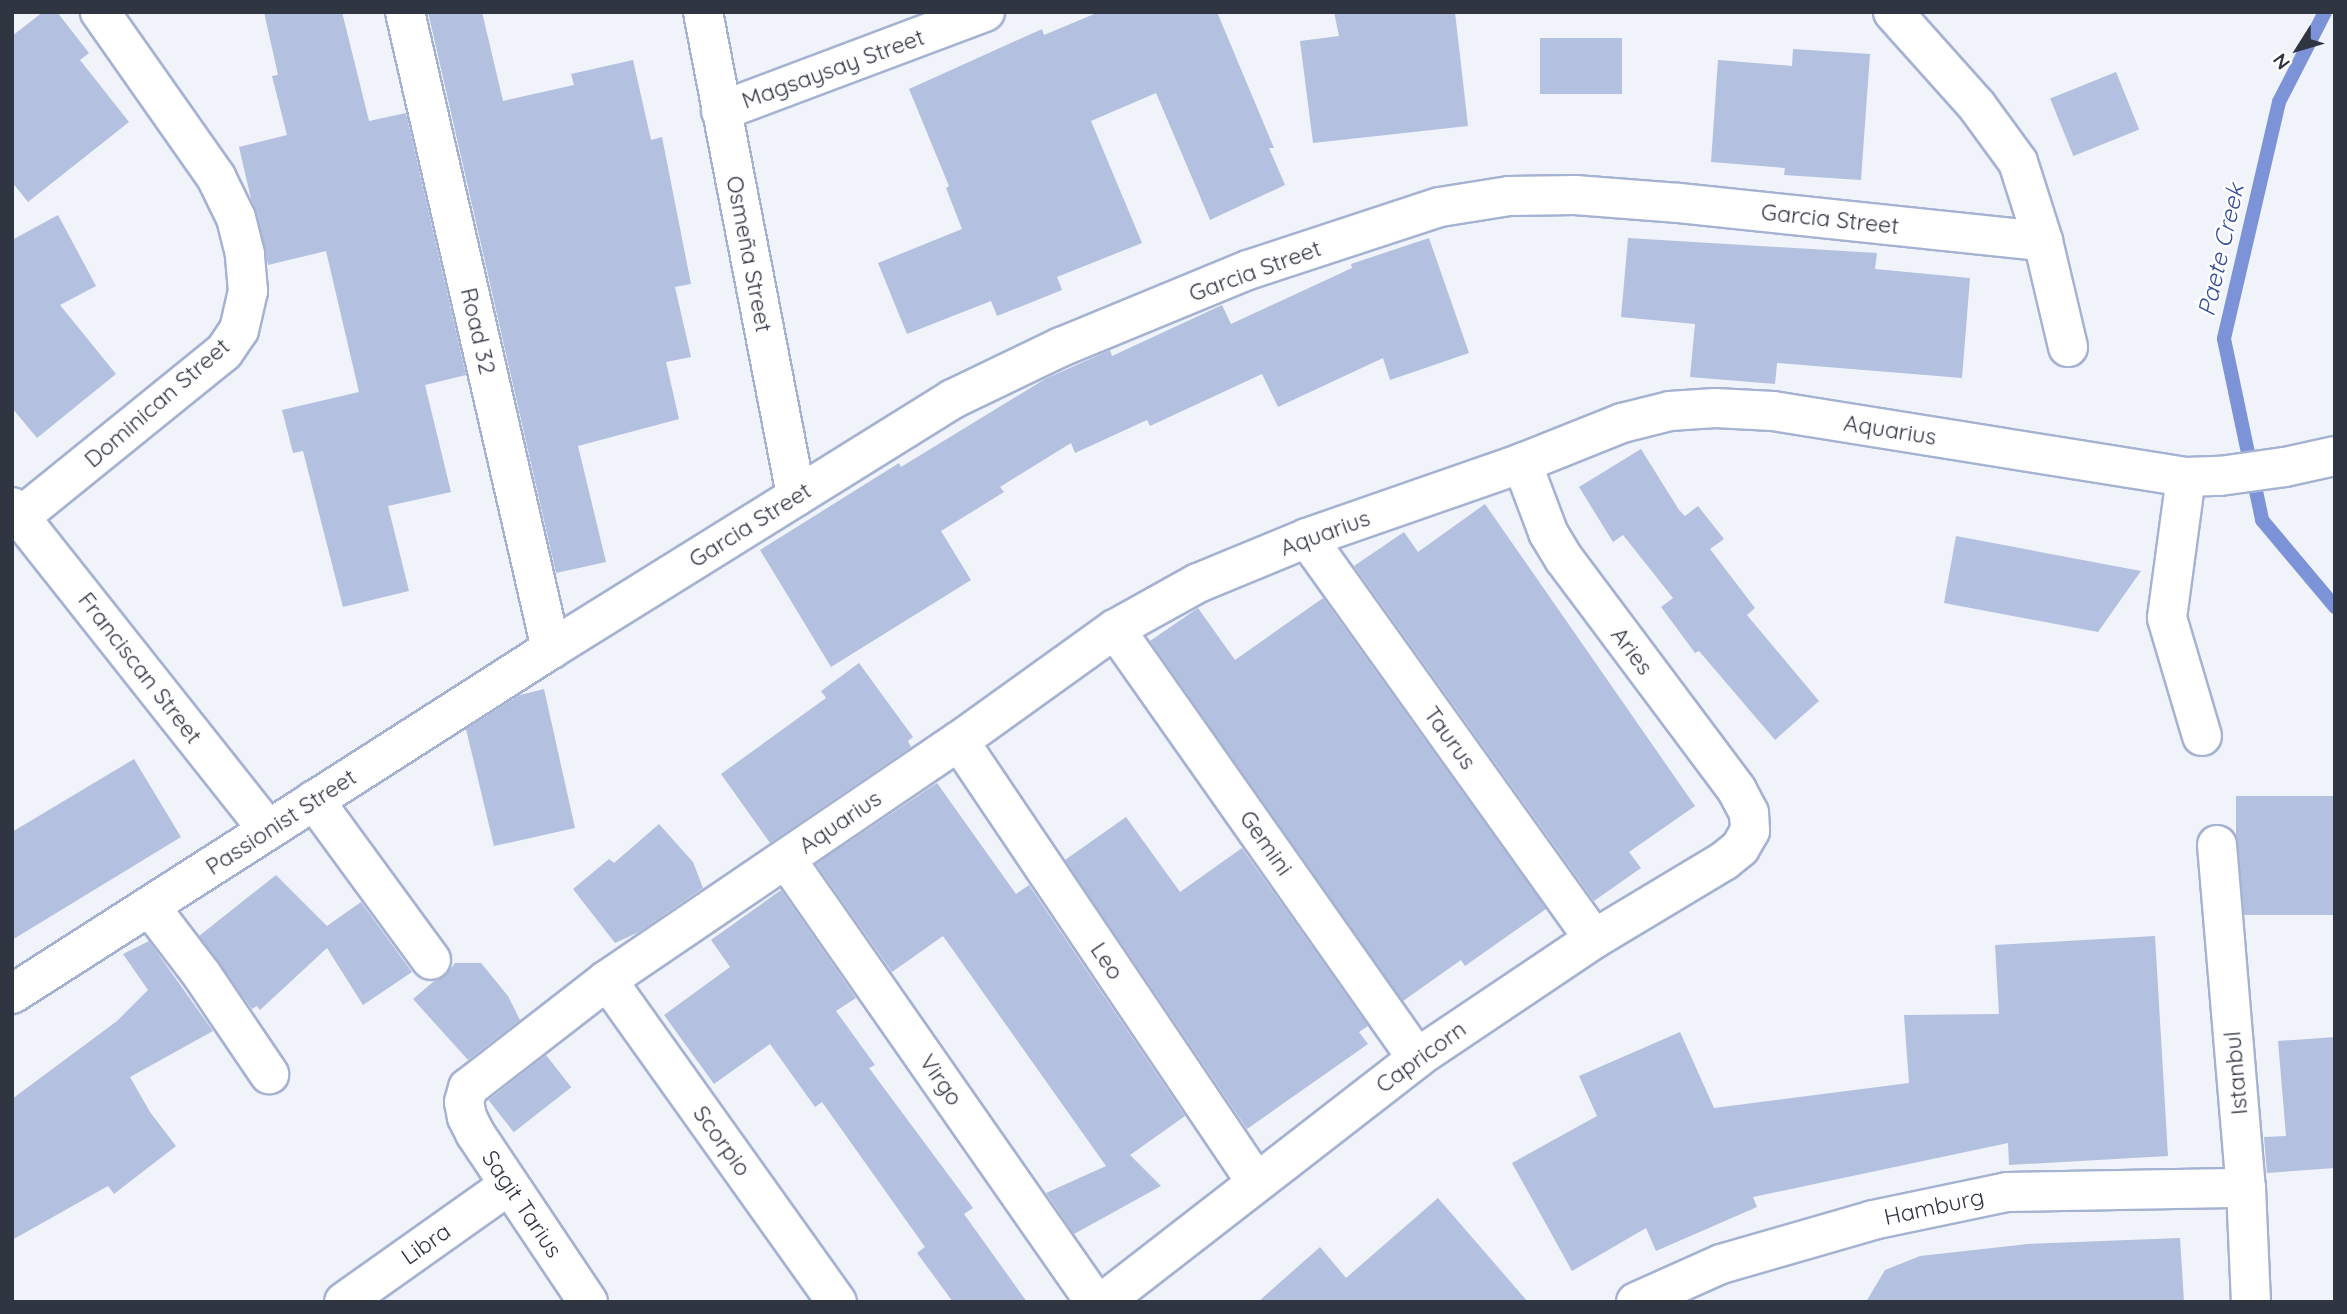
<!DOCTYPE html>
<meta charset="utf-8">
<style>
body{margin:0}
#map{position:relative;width:2347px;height:1314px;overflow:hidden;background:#f0f3fa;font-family:Quicksand,sans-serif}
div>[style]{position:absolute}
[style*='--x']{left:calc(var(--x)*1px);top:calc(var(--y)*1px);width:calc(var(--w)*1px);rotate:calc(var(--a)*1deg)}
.stream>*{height:14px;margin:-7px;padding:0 7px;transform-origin:7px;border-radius:7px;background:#7c94d7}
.building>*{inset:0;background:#b3c0df;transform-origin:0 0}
.roads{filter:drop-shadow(2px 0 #a5b2d1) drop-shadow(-2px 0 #a5b2d1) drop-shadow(0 2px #a5b2d1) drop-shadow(0 -2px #a5b2d1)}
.street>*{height:38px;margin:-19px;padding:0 19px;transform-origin:19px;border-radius:19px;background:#fff}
span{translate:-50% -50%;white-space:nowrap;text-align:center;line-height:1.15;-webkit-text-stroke:5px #fff;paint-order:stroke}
.street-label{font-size:23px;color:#303542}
.water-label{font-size:24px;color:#374e9e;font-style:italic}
.frame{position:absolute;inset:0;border:14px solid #303542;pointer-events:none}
.north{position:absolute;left:2263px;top:14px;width:70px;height:70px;-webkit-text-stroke:5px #fff;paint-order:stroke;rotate:233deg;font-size:19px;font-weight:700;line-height:28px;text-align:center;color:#303542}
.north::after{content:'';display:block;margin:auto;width:24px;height:32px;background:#303542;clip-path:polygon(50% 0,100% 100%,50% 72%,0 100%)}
</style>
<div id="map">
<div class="stream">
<i style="--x:2325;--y:12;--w:101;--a:117.1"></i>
<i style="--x:2279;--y:102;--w:243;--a:103.1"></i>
<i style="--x:2224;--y:339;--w:185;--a:78.1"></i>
<i style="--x:2262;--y:520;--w:114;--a:50"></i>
</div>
<div class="building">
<i style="clip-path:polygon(43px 12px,57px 12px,89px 53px,80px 60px,129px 122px,28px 202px,12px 182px,12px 36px)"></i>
<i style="clip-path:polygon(264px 12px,342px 12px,369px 121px,406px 113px,466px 375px,425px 385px,451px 492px,388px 506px,409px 591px,343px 607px,303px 451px,293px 453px,282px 410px,359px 392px,326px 251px,268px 265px,257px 213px,251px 199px,239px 147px,287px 135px,272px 76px,278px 75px)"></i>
<i style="clip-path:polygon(428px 12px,482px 12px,503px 101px,574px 85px,571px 74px,633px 60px,651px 140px,662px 137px,691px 284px,675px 287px,691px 357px,666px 362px,679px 419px,578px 446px,606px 562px,556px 573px)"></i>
<i style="clip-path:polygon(1099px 12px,1217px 12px,1274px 148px,1269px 148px,1285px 185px,1210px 220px,1156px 93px,1091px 121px,1142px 243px,1057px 277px,1062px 290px,997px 316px,991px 301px,907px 334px,878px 263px,962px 229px,946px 188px,949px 186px,909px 89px,1042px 29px,1044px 35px)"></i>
<i style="clip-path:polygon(1334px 12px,1455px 12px,1468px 126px,1313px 143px,1300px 41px,1339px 36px)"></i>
<i style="left:1540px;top:38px;width:82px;height:56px"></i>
<i style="clip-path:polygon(1793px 49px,1870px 54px,1861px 180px,1784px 175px,1785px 168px,1711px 162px,1718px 60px,1792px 66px)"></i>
<i style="left:2116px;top:72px;width:62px;height:71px;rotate:68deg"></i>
<i style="clip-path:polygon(58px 215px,96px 286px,60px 305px,116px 374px,37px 438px,12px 408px,12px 240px)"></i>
<i style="clip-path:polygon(1429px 238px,1469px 353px,1390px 380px,1383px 358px,1278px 407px,1262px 374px,1150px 426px,1147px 420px,1075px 453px,1071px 443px,1000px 487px,1004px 492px,941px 531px,971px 580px,831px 667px,760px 550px,899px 463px,901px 467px,1045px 379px,1110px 350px,1112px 356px,1222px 305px,1231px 324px,1352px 268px,1351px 264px)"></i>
<i style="clip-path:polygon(1628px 238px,1877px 253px,1875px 269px,1970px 278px,1962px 378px,1777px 363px,1775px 384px,1690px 377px,1695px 324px,1621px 317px)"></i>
<i style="clip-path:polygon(1641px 449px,1679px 510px,1685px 516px,1698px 506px,1724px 539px,1710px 549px,1755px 608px,1747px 615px,1819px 701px,1775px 740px,1699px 651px,1695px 653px,1661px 607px,1673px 598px,1623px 535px,1613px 542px,1579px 487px)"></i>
<i style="clip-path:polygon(1485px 504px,1695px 806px,1629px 852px,1641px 868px,1594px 901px,1354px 566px,1404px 532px,1418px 552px)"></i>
<i style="clip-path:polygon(1956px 536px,2141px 571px,2098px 632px,1944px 603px)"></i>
<i style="clip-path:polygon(1323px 598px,1546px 909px,1465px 966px,1461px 960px,1403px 1001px,1150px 641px,1198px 608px,1235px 660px)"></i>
<i style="clip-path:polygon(859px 663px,913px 737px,908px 741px,911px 747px,770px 843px,721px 774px,826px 698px,821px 691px)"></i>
<i style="clip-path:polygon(544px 689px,575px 828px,494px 846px,466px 729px,520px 695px)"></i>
<i style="clip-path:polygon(134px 759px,181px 837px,12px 940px,12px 832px)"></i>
<i style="clip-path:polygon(937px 783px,1016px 894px,1029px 885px,1185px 1116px,1130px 1155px,1161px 1186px,1074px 1234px,1046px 1193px,1106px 1166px,943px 936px,892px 972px,816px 864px)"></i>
<i style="left:2335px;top:796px;width:119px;height:99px;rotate:90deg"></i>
<i style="clip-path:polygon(1126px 817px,1180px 892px,1242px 848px,1368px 1026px,1359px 1032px,1368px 1044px,1247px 1129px,1065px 860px)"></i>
<i style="clip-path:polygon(659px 824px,693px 862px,703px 888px,639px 932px,615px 943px,573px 889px,609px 859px,614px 863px)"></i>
<i style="clip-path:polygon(276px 875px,327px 926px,361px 902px,412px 972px,363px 1005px,327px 948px,260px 1010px,257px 1006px,252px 1009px,199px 936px)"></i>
<i style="clip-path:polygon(781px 890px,856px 998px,836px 1011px,875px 1065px,869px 1068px,973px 1208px,964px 1214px,1027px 1302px,953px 1302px,917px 1253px,925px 1247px,822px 1102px,815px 1107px,770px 1044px,714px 1084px,664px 1015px,730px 967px,711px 940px)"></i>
<i style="clip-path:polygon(2155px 936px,2168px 1156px,2009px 1165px,2008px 1143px,1753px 1197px,1757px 1207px,1656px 1251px,1646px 1228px,1572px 1271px,1512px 1163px,1597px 1116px,1579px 1076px,1680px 1032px,1714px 1108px,1909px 1083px,1904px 1015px,1999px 1014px,1995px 945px)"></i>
<i style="clip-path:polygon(149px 941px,213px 1031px,130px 1077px,150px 1112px,176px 1146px,114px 1194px,108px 1186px,12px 1240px,12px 1099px,117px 1021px,148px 990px,123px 954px)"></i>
<i style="clip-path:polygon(455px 963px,481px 963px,508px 996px,520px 1020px,468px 1060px,413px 999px,433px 982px,444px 977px)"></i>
<i style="clip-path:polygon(2335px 1037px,2335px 1168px,2267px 1173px,2264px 1137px,2286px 1136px,2278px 1041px)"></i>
<i style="left:546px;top:1055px;width:41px;height:73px;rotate:52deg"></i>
<i style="clip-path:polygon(1438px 1198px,1528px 1302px,1258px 1302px,1320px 1247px,1346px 1278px)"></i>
<i style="clip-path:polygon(2180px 1238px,2184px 1302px,1866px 1302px,1885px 1270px,1920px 1256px,2028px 1244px)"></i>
</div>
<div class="roads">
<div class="street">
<i style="--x:405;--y:12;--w:654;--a:77.09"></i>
<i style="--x:703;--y:12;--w:493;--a:79.1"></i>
<i style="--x:1893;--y:12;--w:126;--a:48.2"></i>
<i style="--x:1977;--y:106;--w:69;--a:53.8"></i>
<i style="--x:2018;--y:162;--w:83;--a:72.4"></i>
<i style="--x:2043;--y:241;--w:109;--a:76.7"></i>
<i style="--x:721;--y:111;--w:282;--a:-20.6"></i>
<i style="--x:2186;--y:477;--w:142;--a:97.7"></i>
<i style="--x:2167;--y:618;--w:123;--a:73.5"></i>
<i style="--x:12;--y:507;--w:412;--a:51.6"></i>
<i style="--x:20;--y:517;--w:262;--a:-39"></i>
<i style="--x:224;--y:352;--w:27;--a:-56"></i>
<i style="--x:239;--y:330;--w:40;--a:-77"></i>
<i style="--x:248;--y:291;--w:37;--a:-95"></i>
<i style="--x:245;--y:254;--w:37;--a:-104"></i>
<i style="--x:236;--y:218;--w:46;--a:-116"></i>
<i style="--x:216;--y:177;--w:202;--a:-125.1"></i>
<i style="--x:1307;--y:538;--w:493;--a:54.4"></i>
<i style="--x:1115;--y:629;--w:525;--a:54.86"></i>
<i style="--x:959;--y:741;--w:532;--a:56.04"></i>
<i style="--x:314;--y:800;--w:198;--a:53.8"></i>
<i style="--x:2217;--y:845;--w:344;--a:85.2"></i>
<i style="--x:2246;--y:1188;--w:114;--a:87.5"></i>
<i style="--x:786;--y:859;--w:540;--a:55.1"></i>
<i style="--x:151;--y:908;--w:84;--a:52.7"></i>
<i style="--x:202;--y:975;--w:120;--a:55.9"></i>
<i style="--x:607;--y:980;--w:396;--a:54.5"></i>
<i style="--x:12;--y:994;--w:640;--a:-32.62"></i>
<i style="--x:551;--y:649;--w:473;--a:-31.9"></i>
<i style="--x:953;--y:399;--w:120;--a:-25.7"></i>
<i style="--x:1061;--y:347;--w:202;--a:-22.4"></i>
<i style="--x:1248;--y:270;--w:202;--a:-18.2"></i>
<i style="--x:1440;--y:207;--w:70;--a:-9.1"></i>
<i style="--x:1509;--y:196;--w:66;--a:-0.9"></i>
<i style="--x:1575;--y:195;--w:104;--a:4.4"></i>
<i style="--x:1679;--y:203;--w:366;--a:6"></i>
<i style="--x:344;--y:1302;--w:201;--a:-35.3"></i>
<i style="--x:588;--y:1302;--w:203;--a:-123.8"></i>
<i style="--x:475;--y:1133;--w:18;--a:-117"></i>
<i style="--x:467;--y:1117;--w:15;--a:-101"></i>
<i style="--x:464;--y:1102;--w:15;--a:-74"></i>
<i style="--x:468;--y:1088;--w:176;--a:-37.8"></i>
<i style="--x:607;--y:980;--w:425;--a:-34.2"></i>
<i style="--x:959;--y:741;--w:192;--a:-35.7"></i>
<i style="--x:1115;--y:629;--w:95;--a:-29"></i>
<i style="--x:1198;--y:583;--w:118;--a:-22.4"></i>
<i style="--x:1307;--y:538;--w:228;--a:-19.2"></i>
<i style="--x:1522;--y:463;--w:108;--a:-21.8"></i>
<i style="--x:1622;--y:423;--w:49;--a:-14"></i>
<i style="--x:1670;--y:411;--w:45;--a:-3.8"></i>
<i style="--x:1715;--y:408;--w:58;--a:3"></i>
<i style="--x:1773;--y:411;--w:418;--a:9.1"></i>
<i style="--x:2186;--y:477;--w:34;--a:-2"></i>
<i style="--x:2220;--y:476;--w:66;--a:-7.9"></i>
<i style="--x:2285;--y:467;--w:51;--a:-12.4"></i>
<i style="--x:1103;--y:1302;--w:398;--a:-37.8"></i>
<i style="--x:1417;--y:1058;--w:213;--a:-33.9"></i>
<i style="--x:1594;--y:939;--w:152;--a:-31"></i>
<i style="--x:1724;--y:861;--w:21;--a:-39"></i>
<i style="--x:1740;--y:848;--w:20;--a:-60"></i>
<i style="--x:1750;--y:831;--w:18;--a:-93"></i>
<i style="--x:1749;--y:813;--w:26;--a:-118"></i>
<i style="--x:1737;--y:790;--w:289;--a:-126.8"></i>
<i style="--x:1564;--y:559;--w:31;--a:-121"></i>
<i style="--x:1548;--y:532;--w:74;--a:-110.6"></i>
<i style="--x:1636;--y:1302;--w:93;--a:-24.1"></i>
<i style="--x:1721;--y:1264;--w:158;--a:-16.1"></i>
<i style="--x:1873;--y:1220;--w:137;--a:-11.8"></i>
<i style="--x:2007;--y:1192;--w:239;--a:-1"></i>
</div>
</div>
<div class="street-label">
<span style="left:833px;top:69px;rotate:-20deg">Magsaysay Street</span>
<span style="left:1830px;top:219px;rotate:6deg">Garcia Street</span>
<span style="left:749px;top:254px;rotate:79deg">Osmeña Street</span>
<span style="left:1255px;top:271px;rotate:-20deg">Garcia Street</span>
<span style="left:478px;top:331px;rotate:77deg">Road 32</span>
<span style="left:157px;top:403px;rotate:-41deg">Dominican Street</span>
<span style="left:1890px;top:430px;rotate:9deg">Aquarius</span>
<span style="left:750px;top:525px;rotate:-32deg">Garcia Street</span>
<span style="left:1325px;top:533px;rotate:-20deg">Aquarius</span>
<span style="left:1632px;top:651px;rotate:53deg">Aries</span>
<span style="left:140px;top:668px;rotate:52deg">Franciscan Street</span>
<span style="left:1450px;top:738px;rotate:54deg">Taurus</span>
<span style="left:281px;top:822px;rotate:-33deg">Passionist Street</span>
<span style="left:840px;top:822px;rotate:-34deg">Aquarius</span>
<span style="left:1266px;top:843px;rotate:55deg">Gemini</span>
<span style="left:1107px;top:961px;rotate:56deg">Leo</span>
<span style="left:1421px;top:1057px;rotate:-36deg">Capricorn</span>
<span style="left:2236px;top:1073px;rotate:-95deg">Istanbul</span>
<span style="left:941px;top:1080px;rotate:55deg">Virgo</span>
<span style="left:722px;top:1141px;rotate:54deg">Scorpio</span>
<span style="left:522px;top:1204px;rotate:56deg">Sagit Tarius</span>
<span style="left:1934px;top:1207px;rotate:-12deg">Hamburg</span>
<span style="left:426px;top:1244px;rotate:-35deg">Libra</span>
</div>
<div class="water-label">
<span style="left:2221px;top:250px;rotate:-77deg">Paete Creek</span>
</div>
<div class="frame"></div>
<div class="north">N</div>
</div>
